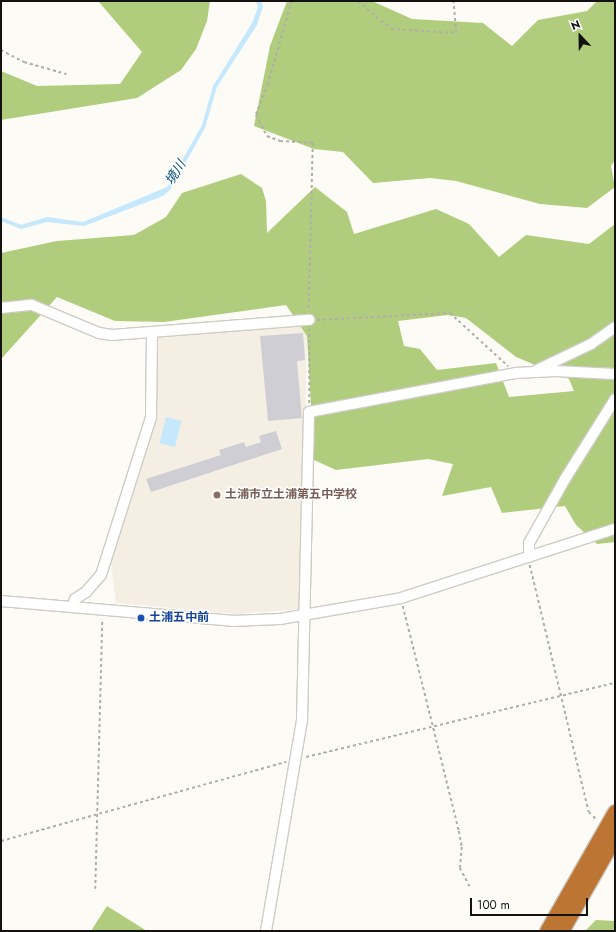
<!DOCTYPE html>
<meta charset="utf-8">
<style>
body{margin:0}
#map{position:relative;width:616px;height:932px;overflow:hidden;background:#fdfbf5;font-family:Jost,"Noto Sans JP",sans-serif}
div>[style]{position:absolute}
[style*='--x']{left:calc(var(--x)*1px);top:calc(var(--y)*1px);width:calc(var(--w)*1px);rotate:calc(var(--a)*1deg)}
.built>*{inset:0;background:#f4efe2}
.forest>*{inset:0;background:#afcd7c}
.water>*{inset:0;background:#c6e8fc;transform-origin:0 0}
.building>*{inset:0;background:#cfced4}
.path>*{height:1.5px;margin-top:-0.75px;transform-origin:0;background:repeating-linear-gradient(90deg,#b0aeaa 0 3px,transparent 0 6px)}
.roads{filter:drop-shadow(1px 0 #ceccc6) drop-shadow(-1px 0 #ceccc6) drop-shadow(0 1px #ceccc6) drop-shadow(0 -1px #ceccc6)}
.minor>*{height:10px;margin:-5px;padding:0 5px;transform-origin:5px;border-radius:5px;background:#fff}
.highway>*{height:15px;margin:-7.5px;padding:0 7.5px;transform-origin:7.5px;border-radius:7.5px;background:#bc7533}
.dots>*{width:11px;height:11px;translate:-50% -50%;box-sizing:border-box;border:2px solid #fff;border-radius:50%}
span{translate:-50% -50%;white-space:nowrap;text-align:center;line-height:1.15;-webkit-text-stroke:3px #fff;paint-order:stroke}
.education-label{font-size:12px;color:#785e54;font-weight:700}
.left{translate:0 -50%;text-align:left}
.transit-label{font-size:12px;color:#164399;font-weight:700}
.water-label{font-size:13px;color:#095576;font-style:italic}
.frame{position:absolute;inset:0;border:2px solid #131210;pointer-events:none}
.north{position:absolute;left:560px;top:16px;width:40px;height:40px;-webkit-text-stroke:3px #fff;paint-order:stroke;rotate:338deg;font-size:11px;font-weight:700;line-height:16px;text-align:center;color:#131210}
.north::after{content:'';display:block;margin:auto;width:14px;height:18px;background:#131210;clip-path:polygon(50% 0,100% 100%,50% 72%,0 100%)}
.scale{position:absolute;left:470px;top:898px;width:118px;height:18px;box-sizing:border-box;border:2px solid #131210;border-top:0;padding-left:5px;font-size:12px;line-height:14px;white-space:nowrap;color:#131210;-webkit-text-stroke:3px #fff;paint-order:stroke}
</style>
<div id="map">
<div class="built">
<i style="clip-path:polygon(305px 323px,307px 329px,303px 609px,236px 614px,116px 603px,110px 555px,156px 416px,157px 336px)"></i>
</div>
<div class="forest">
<i style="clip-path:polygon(98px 1px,210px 1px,207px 21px,196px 49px,181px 70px,137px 98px,1px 120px,1px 71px,37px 86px,120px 84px,142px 52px)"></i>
<i style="clip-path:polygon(287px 1px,372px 1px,412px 19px,483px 23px,512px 46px,538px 20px,587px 11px,597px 1px,615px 1px,615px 160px,611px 166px,615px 187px,587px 208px,540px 204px,456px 181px,430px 178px,373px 183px,343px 152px,314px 149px,254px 126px,270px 46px)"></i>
<i style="clip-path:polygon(evenodd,241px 174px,262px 188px,266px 201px,267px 233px,315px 187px,347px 212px,354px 234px,436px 209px,469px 224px,499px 257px,526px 235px,589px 244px,615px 224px,615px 542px,597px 544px,576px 525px,565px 506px,502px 513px,491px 487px,442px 496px,453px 464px,428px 459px,336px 470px,314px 460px,307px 336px,286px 305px,164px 322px,115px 321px,57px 297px,2px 358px,1px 253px,57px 241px,134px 235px,166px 217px,182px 193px,241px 174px,448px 315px,466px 318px,516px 357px,569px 379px,574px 391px,509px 397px,496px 363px,437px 370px,420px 349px,404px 346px,398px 321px,448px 315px)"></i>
<i style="clip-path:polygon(107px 906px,147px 931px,91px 931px)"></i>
<i style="clip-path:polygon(596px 920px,615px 921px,615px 931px,585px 931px)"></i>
</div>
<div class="water">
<i style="clip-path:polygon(256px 1px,261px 1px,263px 6px,257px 25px,217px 87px,205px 128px,170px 190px,163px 196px,84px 226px,47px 222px,21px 229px,1px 221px,1px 217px,21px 225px,47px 217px,83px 222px,167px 187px,202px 125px,213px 86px,252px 23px,258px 7px)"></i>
<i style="left:166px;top:417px;width:16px;height:27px;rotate:14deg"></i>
</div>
<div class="building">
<i style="clip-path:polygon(303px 333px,305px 360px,297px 361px,302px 418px,268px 421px,260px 336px)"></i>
<i style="clip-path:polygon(276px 431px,282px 449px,151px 492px,146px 479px,221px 455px,219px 450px,244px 442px,246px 447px,261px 442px,259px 436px)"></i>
</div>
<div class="path">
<i style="--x:292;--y:1;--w:86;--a:106.1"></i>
<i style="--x:268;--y:84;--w:33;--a:111"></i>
<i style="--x:256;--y:115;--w:24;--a:62"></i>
<i style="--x:267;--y:136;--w:14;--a:21"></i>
<i style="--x:280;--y:141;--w:33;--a:3"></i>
<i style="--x:313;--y:143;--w:168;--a:91.4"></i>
<i style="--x:358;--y:1;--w:43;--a:40.3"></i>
<i style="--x:391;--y:29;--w:65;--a:3.5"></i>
<i style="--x:456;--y:33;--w:32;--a:-95"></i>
<i style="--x:1;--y:50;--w:26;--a:28"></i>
<i style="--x:24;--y:62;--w:44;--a:15.9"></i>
<i style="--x:317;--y:320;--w:133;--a:-3"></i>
<i style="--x:450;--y:313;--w:79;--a:42.4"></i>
<i style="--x:309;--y:403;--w:74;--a:-90"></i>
<i style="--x:530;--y:565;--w:254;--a:76.6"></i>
<i style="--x:589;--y:812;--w:11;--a:45"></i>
<i style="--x:403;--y:606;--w:232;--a:76"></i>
<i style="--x:459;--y:831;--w:16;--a:79"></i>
<i style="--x:462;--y:847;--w:21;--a:95"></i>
<i style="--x:460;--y:868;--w:21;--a:62"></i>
<i style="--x:306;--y:757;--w:318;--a:-13.5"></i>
<i style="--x:1;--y:841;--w:296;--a:-15.5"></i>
<i style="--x:95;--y:889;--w:270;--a:-88.5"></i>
</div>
<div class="roads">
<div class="minor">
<i style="--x:1;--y:308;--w:31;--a:-6"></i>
<i style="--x:32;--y:305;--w:73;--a:22.7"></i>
<i style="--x:99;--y:333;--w:13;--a:9"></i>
<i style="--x:112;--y:335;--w:198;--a:-4.4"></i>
<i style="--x:537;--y:370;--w:60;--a:-25.7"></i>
<i style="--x:591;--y:344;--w:29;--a:-35"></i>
<i style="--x:529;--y:557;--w:14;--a:-90"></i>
<i style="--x:529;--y:543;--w:73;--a:-60.6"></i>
<i style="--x:565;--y:479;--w:94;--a:-58"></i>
<i style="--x:1;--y:601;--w:232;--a:4.9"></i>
<i style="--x:232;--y:621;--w:48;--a:-2.4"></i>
<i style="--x:280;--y:619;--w:123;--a:-9.8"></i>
<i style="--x:401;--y:598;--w:225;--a:-17.9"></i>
<i style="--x:73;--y:607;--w:8;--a:-76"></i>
<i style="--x:75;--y:599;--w:13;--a:-32"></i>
<i style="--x:86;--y:592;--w:23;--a:-49"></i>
<i style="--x:101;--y:575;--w:166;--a:-72.4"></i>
<i style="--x:151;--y:417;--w:85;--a:-89.3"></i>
<i style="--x:266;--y:931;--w:213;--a:-80.3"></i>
<i style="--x:302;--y:721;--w:309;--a:-88.7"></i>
<i style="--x:309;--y:412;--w:211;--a:-10.7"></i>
<i style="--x:516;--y:373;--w:39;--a:-3"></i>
<i style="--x:555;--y:371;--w:60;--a:2.9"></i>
</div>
<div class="highway">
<i style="--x:547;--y:931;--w:137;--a:-60.3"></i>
<i style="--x:561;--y:931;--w:109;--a:-60.4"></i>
</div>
</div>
<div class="dots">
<i style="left:217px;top:495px;background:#8d6e63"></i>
<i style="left:141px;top:618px;background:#1a4fb4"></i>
</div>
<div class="education-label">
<span class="left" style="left:225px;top:495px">土浦市立土浦第五中学校</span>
</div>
<div class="transit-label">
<span class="left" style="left:149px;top:618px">土浦五中前</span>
</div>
<div class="water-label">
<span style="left:176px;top:173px;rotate:-58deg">境川</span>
</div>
<div class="frame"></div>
<div class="north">N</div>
<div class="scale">100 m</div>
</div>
